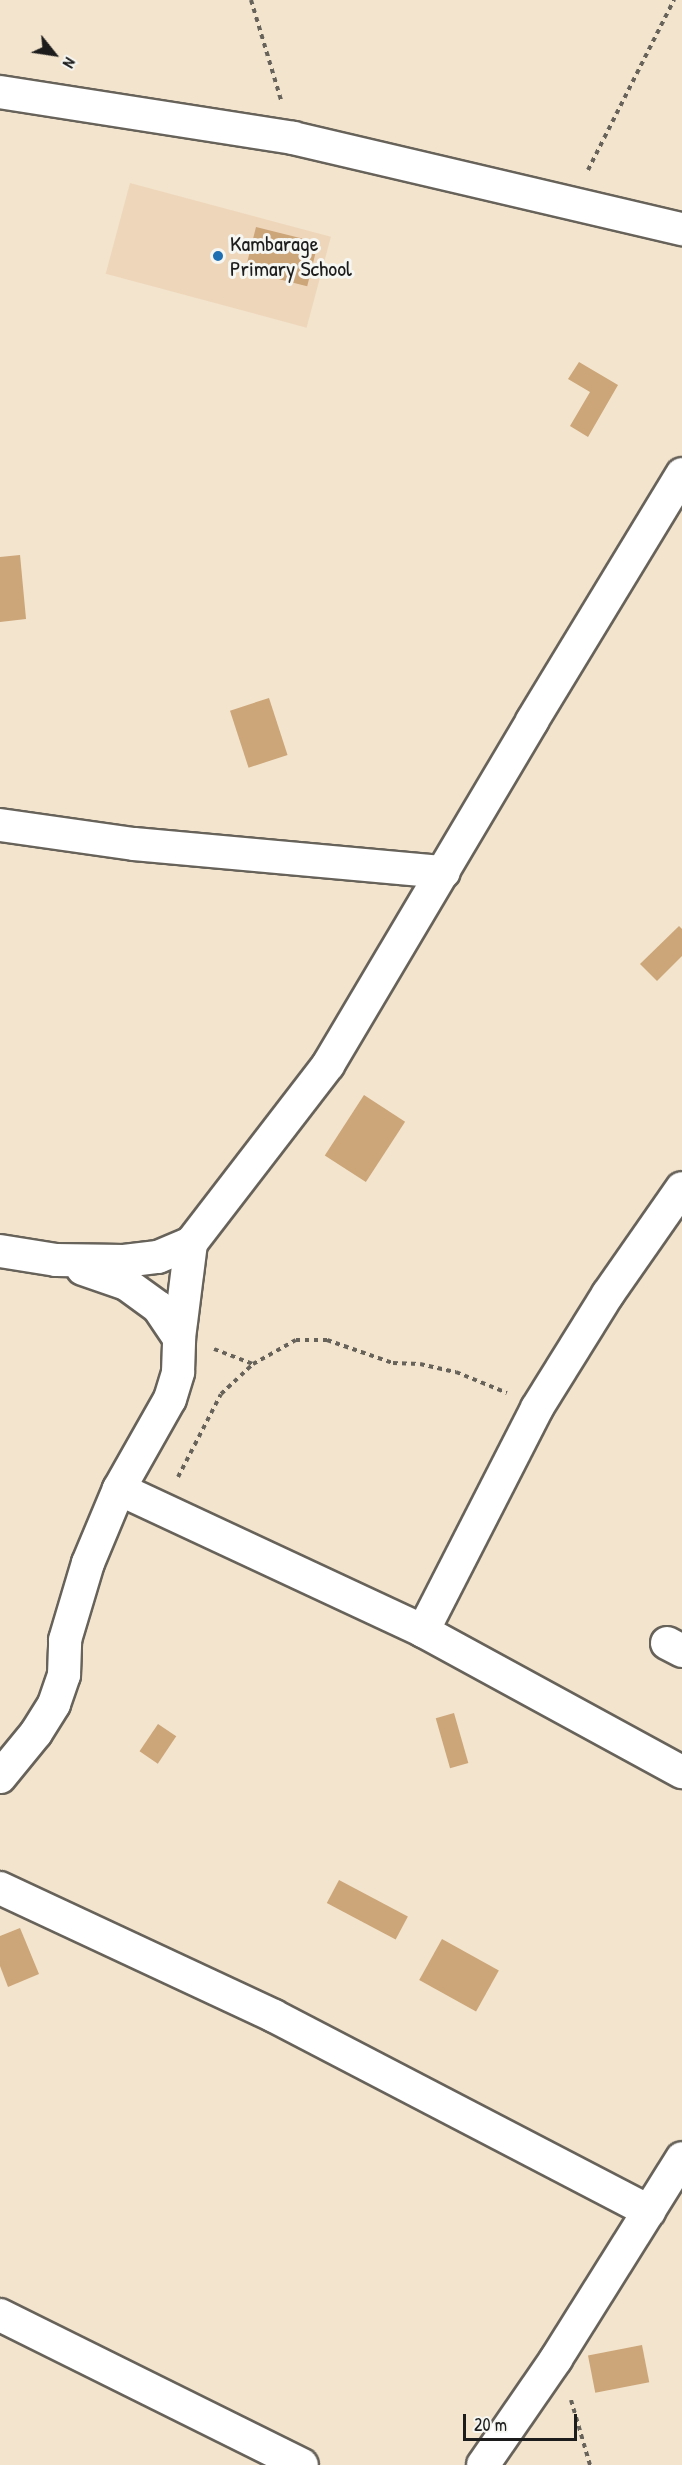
<!DOCTYPE html>
<style>
body{margin:0}
#map{position:relative;width:682px;height:2465px;overflow:hidden;background:#f3e4cd;font-family:"Patrick Hand",sans-serif}
div>[style]{position:absolute}
[style*='--x']{left:calc(var(--x)*1px);top:calc(var(--y)*1px);width:calc(var(--w)*1px);rotate:calc(var(--a)*1deg)}
.built>*{inset:0;background:#eed6bb;transform-origin:0 0}
.building>*{inset:0;background:#cca579;transform-origin:0 0}
.path>*{height:4px;margin-top:-2px;transform-origin:0;background:repeating-linear-gradient(90deg,#67625a 0 4.5px,transparent 0 9px)}
.roads{filter:drop-shadow(2px 0 #67625a) drop-shadow(-2px 0 #67625a) drop-shadow(0 2px #67625a) drop-shadow(0 -2px #67625a)}
.street>*{height:32px;margin:-16px;padding:0 16px;transform-origin:16px;border-radius:16px;background:#fff}
.dots>*{width:16px;height:16px;translate:-50% -50%;box-sizing:border-box;border:3px solid #f6f6f2;border-radius:50%}
span{translate:-50% -50%;white-space:nowrap;text-align:center;line-height:1.15;-webkit-text-stroke:6px #f6f6f2;paint-order:stroke}
.poi-label{font-size:22px;color:#1c1c1c}
.left{translate:0 -50%;text-align:left}
.north{position:absolute;left:24px;top:24px;width:60px;height:60px;-webkit-text-stroke:4px #f6f6f2;paint-order:stroke;rotate:120deg;font-size:16px;font-weight:700;line-height:24px;text-align:center;color:#1c1c1c}
.north::after{content:'';display:block;margin:auto;width:21px;height:27px;background:#1c1c1c;clip-path:polygon(50% 0,100% 100%,50% 72%,0 100%)}
.scale{position:absolute;left:463px;top:2414px;width:114px;height:27px;box-sizing:border-box;border:3px solid #1c1c1c;border-top:0;padding-left:8px;font-size:18px;line-height:21px;white-space:nowrap;color:#1c1c1c;-webkit-text-stroke:4px #f6f6f2;paint-order:stroke}
</style>
<div id="map">
<div class="built">
<i style="left:130px;top:183px;width:208px;height:94px;rotate:15deg"></i>
</div>
<div class="building">
<i style="left:256px;top:227px;width:64px;height:45px;rotate:14deg"></i>
<i style="clip-path:polygon(579px 362px,618px 385px,588px 437px,570px 426px,590px 392px,568px 379px)"></i>
<i style="clip-path:polygon(20px 555px,26px 619px,0 622px,0 557px)"></i>
<i style="left:269px;top:698px;width:60px;height:41px;rotate:72deg"></i>
<i style="clip-path:polygon(679px 926px,682px 929px,682px 956px,657px 981px,640px 964px)"></i>
<i style="left:364px;top:1095px;width:49px;height:72px;rotate:33deg"></i>
<i style="left:454px;top:1713px;width:52px;height:19px;rotate:74deg"></i>
<i style="left:158px;top:1724px;width:22px;height:33px;rotate:34deg"></i>
<i style="left:339px;top:1880px;width:78px;height:26px;rotate:28deg"></i>
<i style="clip-path:polygon(20px 1928px,39px 1974px,8px 1987px,0 1966px,0 1936px)"></i>
<i style="left:442px;top:1939px;width:65px;height:47px;rotate:29deg"></i>
<i style="left:642px;top:2345px;width:38px;height:55px;rotate:79deg"></i>
</div>
<div class="path">
<i style="--x:251;--y:0;--w:104;--a:73.3"></i>
<i style="--x:588;--y:170;--w:191;--a:-63.2"></i>
<i style="--x:214;--y:1349;--w:42;--a:21"></i>
<i style="--x:178;--y:1477;--w:93;--a:-62.6"></i>
<i style="--x:221;--y:1394;--w:44;--a:-43.2"></i>
<i style="--x:253;--y:1364;--w:49;--a:-29.2"></i>
<i style="--x:296;--y:1340;--w:31;--a:0"></i>
<i style="--x:327;--y:1340;--w:70;--a:19.2"></i>
<i style="--x:393;--y:1363;--w:27;--a:2"></i>
<i style="--x:420;--y:1364;--w:37;--a:13"></i>
<i style="--x:456;--y:1372;--w:55;--a:22.4"></i>
<i style="--x:571;--y:2400;--w:68;--a:73.7"></i>
</div>
<div class="roads">
<div class="street">
<i style="--x:0;--y:92;--w:297;--a:8.9"></i>
<i style="--x:293;--y:138;--w:400;--a:13.2"></i>
<i style="--x:0;--y:825;--w:135;--a:8.1"></i>
<i style="--x:134;--y:844;--w:311;--a:5.2"></i>
<i style="--x:0;--y:1251;--w:57;--a:9.1"></i>
<i style="--x:56;--y:1260;--w:68;--a:0.8"></i>
<i style="--x:124;--y:1261;--w:34;--a:-7"></i>
<i style="--x:158;--y:1257;--w:36;--a:-23"></i>
<i style="--x:191;--y:1243;--w:225;--a:-52.4"></i>
<i style="--x:328;--y:1065;--w:400;--a:-59.3"></i>
<i style="--x:532;--y:721;--w:289;--a:-58.7"></i>
<i style="--x:179;--y:1338;--w:96;--a:-82.8"></i>
<i style="--x:119;--y:1489;--w:336;--a:25"></i>
<i style="--x:423;--y:1631;--w:295;--a:28.6"></i>
<i style="--x:423;--y:1631;--w:250;--a:-62.9"></i>
<i style="--x:537;--y:1408;--w:134;--a:-58.1"></i>
<i style="--x:608;--y:1294;--w:129;--a:-55.1"></i>
<i style="--x:667;--y:1643;--w:17;--a:28"></i>
<i style="--x:0;--y:1777;--w:57;--a:-50.7"></i>
<i style="--x:36;--y:1733;--w:34;--a:-58"></i>
<i style="--x:54;--y:1704;--w:31;--a:-71"></i>
<i style="--x:64;--y:1675;--w:35;--a:-88"></i>
<i style="--x:65;--y:1640;--w:80;--a:-73.4"></i>
<i style="--x:88;--y:1563;--w:80;--a:-67.3"></i>
<i style="--x:119;--y:1489;--w:103;--a:-60.5"></i>
<i style="--x:170;--y:1399;--w:28;--a:-73"></i>
<i style="--x:178;--y:1372;--w:34;--a:-88"></i>
<i style="--x:179;--y:1338;--w:37;--a:-124"></i>
<i style="--x:158;--y:1307;--w:39;--a:-144"></i>
<i style="--x:126;--y:1284;--w:46;--a:-160.8"></i>
<i style="--x:0;--y:1888;--w:302;--a:25"></i>
<i style="--x:274;--y:2016;--w:423;--a:27.5"></i>
<i style="--x:0;--y:2315;--w:337;--a:26.4"></i>
<i style="--x:483;--y:2465;--w:129;--a:-55.4"></i>
<i style="--x:556;--y:2359;--w:237;--a:-57.9"></i>
</div>
</div>
<div class="dots">
<i style="left:218px;top:256px;background:#1f6fb2"></i>
</div>
<div class="poi-label">
<span class="left" style="left:230px;top:256px">Kambarage<br>Primary School</span>
</div>
<div class="north">N</div>
<div class="scale">20 m</div>
</div>
